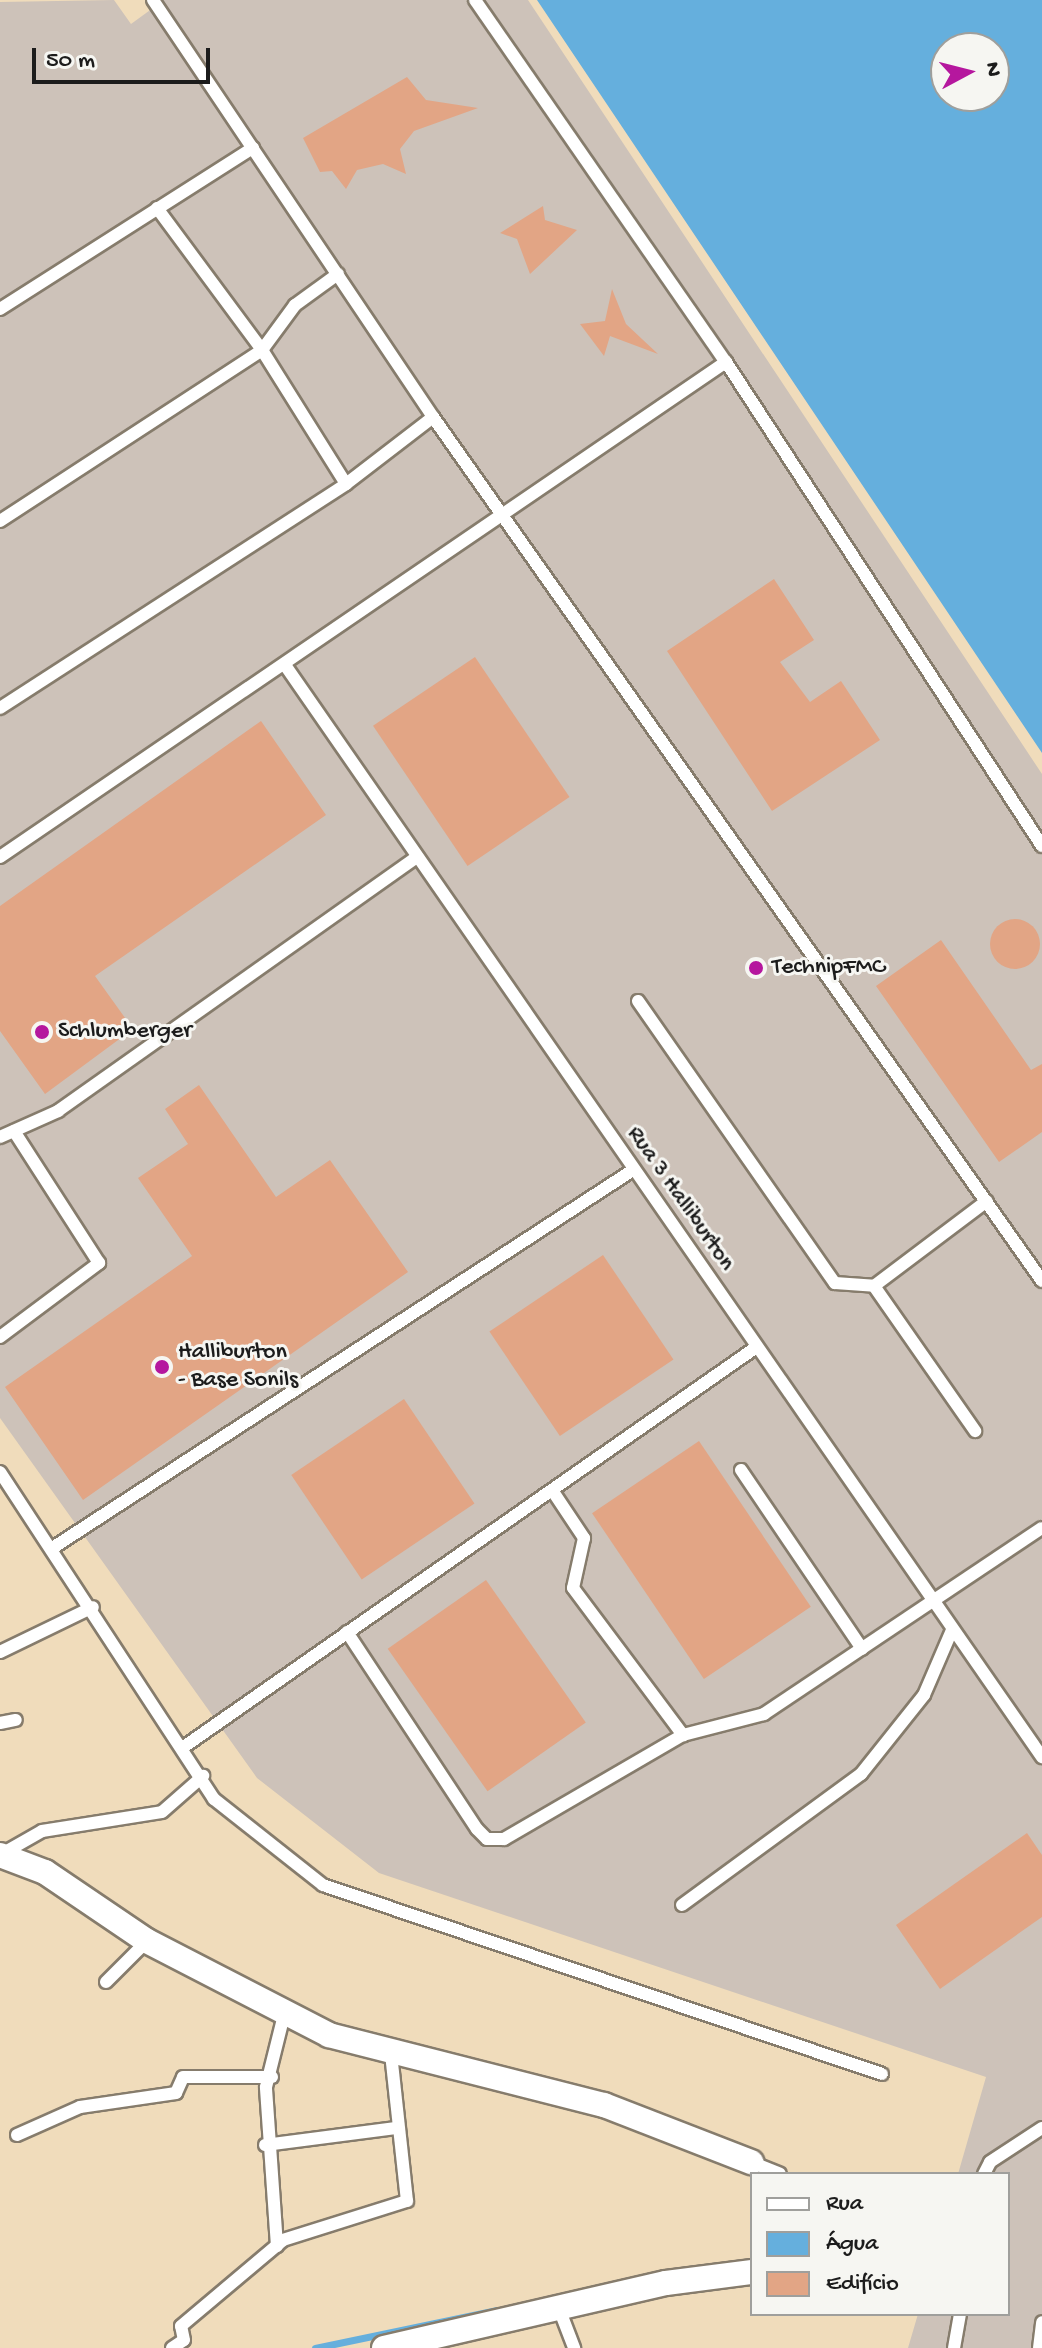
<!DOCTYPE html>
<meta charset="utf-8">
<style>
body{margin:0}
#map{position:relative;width:1042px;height:2348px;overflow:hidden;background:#f0dcbb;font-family:"Gochi Hand",sans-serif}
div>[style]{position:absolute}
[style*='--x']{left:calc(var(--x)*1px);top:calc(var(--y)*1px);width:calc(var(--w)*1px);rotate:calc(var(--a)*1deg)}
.industrial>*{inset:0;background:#cdc2b9}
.water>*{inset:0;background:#65afdd}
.stream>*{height:7px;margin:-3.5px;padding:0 3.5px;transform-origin:3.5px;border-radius:3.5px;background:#65afdd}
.building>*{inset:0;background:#e2a585;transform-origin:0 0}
.round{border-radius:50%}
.roads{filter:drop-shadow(2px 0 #867c6c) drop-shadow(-2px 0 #867c6c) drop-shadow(0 2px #867c6c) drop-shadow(0 -2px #867c6c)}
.service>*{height:12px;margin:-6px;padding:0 6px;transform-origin:6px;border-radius:6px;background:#fff}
.minor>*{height:24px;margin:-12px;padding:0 12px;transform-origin:12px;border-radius:12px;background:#fff}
.dots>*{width:22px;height:22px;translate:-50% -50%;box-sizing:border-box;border:4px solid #f6f6f2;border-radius:50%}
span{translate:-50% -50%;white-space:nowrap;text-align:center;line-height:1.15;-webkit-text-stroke:6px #f6f6f2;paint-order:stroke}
.poi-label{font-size:24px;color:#1c1c1c}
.left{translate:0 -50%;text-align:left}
.street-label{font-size:24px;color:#1c1c1c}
.legend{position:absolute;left:750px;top:2172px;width:260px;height:144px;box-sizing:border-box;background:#f6f6f2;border:2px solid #9f9f9c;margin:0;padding:10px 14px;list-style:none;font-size:24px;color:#1c1c1c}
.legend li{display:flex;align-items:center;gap:16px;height:40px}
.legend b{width:40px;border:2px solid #9f9f9c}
.north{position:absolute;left:930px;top:32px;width:80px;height:80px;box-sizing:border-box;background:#f6f6f2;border:2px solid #9f9f9c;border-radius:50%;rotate:83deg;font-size:22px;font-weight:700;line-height:32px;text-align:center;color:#1c1c1c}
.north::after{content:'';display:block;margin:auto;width:28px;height:36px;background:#b5179e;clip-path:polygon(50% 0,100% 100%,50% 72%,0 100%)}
.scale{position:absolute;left:32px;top:48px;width:178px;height:36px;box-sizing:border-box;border:4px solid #1c1c1c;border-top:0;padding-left:10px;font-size:24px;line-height:28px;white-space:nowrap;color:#1c1c1c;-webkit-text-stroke:6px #f6f6f2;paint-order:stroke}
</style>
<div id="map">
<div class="industrial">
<i style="clip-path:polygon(114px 0,131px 24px,164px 0,528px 0,1042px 774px,1042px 2348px,908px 2348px,918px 2314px,1008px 2314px,1008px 2174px,958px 2174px,986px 2077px,379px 1873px,257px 1778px,0 1418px,0 2px)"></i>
</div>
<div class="water">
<i style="clip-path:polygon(evenodd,537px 0,1042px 0,1042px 753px,537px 0,946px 48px,994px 48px,994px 96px,946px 96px,946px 48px)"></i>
</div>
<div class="stream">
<i style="--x:315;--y:2348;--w:186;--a:-11.8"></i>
</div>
<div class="building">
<i style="clip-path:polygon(407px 77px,426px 100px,478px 108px,414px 131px,400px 149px,406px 174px,383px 164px,357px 170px,346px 189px,332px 171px,320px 172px,303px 138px)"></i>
<i style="clip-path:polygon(543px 206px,545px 220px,577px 230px,530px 274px,517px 239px,500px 233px)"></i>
<i style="clip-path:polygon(612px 289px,626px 324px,658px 354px,610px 336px,604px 356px,580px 324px,605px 321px)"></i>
<i style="clip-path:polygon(774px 579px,814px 640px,780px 662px,810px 702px,841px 681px,880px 740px,772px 811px,667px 651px)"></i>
<i style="left:475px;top:657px;width:169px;height:123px;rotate:56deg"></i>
<i style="clip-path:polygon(261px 721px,326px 815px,95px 976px,133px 1029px,45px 1094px,0 1031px,0 906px)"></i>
<i class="round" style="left:990px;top:919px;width:50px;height:50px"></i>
<i style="clip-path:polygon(941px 940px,1031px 1070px,1042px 1064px,1042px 1132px,999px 1162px,876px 986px)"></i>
<i style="clip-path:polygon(199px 1085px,276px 1197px,330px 1160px,408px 1272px,83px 1500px,5px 1387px,192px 1256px,138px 1178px,188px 1144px,165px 1109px)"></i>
<i style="left:603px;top:1255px;width:126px;height:137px;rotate:56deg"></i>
<i style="left:404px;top:1399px;width:126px;height:136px;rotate:56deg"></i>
<i style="left:699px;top:1441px;width:200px;height:129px;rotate:56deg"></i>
<i style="left:486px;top:1580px;width:174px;height:120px;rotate:55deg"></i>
<i style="clip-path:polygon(1027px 1833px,1042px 1855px,1042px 1917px,940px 1989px,896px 1925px)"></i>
</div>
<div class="roads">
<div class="service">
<i style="--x:153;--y:0;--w:502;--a:56.12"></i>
<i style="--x:433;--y:417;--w:1057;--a:54.82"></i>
<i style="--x:475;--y:0;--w:441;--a:55.3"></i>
<i style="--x:726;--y:362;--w:578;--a:56.86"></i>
<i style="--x:157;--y:208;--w:177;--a:53.5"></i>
<i style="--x:262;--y:350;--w:158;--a:57.9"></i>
<i style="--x:0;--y:309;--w:300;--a:-32.5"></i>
<i style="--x:0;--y:521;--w:313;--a:-33.1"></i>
<i style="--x:262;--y:350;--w:56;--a:-53.7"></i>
<i style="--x:295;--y:305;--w:53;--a:-35.8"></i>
<i style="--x:285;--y:665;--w:1329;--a:55.27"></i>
<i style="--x:0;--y:708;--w:412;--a:-32.9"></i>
<i style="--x:346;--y:484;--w:110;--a:-37.6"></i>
<i style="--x:0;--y:857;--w:879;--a:-34.29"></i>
<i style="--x:638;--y:1001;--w:344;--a:55.1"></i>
<i style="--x:835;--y:1283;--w:39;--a:4"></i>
<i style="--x:874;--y:1286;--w:177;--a:55.1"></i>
<i style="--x:0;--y:1137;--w:64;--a:-24.1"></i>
<i style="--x:58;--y:1111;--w:440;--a:-35.3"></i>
<i style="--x:874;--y:1286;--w:141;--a:-37"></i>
<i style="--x:0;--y:1337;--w:124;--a:-36.8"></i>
<i style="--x:99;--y:1263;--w:157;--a:-122.8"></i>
<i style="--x:741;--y:1470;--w:216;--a:55.9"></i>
<i style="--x:0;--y:1472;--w:391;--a:56.8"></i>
<i style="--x:214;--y:1799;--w:139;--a:38.3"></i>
<i style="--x:323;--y:1885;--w:590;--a:18.68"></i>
<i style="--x:552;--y:1490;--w:58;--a:56.3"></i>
<i style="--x:584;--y:1538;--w:51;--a:102.4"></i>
<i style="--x:573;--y:1588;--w:184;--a:53.2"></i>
<i style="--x:54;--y:1547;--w:691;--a:-33.07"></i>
<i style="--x:347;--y:1632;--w:236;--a:56.6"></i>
<i style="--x:477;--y:1829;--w:14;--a:45"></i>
<i style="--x:487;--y:1839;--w:17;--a:0"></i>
<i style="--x:504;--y:1839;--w:207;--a:-30.2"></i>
<i style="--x:683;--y:1735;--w:84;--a:-14.5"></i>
<i style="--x:764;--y:1714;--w:334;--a:-33.8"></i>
<i style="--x:0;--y:1652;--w:103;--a:-25.8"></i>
<i style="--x:0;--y:1723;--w:16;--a:-11"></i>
<i style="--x:185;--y:1746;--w:695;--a:-34.92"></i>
<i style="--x:0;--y:1855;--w:48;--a:-29.7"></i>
<i style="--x:42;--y:1831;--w:121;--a:-9"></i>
<i style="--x:162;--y:1812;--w:55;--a:-41.3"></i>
<i style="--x:682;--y:1905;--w:222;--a:-36.2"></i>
<i style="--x:861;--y:1774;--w:101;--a:-51.4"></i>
<i style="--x:924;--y:1695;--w:71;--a:-66.7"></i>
<i style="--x:106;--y:1982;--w:58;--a:-45"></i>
<i style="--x:17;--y:2135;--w:69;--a:-24"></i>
<i style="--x:80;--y:2107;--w:97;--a:-8.3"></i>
<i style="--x:176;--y:2093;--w:17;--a:-66"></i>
<i style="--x:183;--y:2077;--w:89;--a:0"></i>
<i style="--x:265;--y:2145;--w:132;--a:-7.4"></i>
<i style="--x:751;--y:2162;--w:31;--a:22"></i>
<i style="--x:984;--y:2174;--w:13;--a:-63"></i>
<i style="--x:990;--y:2162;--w:62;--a:-33.2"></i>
<i style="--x:277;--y:2246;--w:159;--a:-94"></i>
<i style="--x:266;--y:2087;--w:74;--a:-76"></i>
<i style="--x:560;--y:2311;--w:40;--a:69"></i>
<i style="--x:172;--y:2348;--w:14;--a:-34"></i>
<i style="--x:184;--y:2340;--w:14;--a:-102"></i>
<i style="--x:181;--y:2326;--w:133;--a:-40.1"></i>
<i style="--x:283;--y:2240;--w:130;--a:-17.5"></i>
<i style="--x:407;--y:2201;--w:149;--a:-96.2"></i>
<i style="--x:954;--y:2348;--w:35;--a:-80"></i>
<i style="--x:1039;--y:2348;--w:26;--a:-83"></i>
</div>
<div class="minor">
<i style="--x:0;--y:1855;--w:48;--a:20.7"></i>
<i style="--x:45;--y:1872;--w:123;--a:34.1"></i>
<i style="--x:147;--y:1941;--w:205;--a:27.3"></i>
<i style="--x:329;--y:2035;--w:284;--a:14.3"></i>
<i style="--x:604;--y:2105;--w:158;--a:21.2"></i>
<i style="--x:384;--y:2348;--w:289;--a:-13"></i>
<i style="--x:666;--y:2283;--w:87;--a:-7.3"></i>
</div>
</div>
<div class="dots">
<i style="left:756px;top:968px;background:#b5179e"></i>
<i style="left:42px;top:1032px;background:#b5179e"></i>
<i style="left:162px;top:1367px;background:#b5179e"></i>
</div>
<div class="poi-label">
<span class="left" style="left:772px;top:968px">TechnipFMC</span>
<span class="left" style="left:58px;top:1032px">Schlumberger</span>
<span class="left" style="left:178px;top:1367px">Halliburton<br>- Base Sonils</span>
</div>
<div class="street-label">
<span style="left:680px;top:1199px;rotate:55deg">Rua 3 Halliburton</span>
</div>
<ul class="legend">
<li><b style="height:10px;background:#fff"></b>Rua</li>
<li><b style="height:22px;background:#65afdd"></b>Água</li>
<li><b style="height:22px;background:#e2a585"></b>Edifício</li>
</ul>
<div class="north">N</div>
<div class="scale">50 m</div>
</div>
